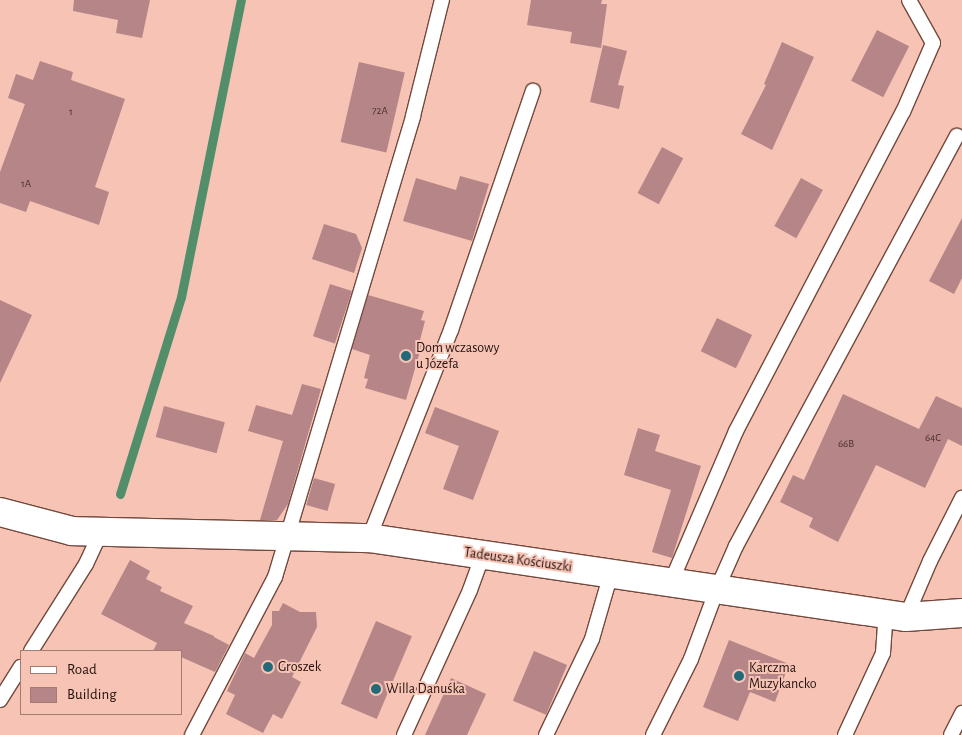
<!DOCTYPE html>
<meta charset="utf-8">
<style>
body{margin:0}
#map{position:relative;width:962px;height:735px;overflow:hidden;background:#f6c3b5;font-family:"Alegreya Sans",sans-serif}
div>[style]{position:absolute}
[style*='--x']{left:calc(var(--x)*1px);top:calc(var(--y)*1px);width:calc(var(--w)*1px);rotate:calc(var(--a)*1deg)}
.stream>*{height:9px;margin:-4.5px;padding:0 4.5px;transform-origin:4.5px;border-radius:4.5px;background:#518e69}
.building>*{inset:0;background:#b68587;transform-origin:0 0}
.roads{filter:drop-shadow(1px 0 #73493d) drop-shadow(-1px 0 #73493d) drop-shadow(0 1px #73493d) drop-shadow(0 -1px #73493d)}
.service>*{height:14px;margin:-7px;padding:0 7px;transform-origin:7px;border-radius:7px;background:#fff}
.minor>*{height:28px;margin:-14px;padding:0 14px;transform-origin:14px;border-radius:14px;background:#fff}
.dots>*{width:14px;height:14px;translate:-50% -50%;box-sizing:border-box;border:2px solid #f6c3b5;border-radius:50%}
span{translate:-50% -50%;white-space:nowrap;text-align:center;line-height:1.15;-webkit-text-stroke:4px #f6c3b5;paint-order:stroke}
.number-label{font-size:11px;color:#482f2c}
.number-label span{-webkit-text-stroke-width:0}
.poi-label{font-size:14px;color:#23120d}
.left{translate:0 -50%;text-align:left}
.street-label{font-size:14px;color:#23120d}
.legend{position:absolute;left:20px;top:650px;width:162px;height:65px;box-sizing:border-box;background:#f6c3b5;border:1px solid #a27c72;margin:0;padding:6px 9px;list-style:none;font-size:15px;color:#23120d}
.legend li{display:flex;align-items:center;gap:10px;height:25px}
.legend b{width:25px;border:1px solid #a27c72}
</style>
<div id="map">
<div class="stream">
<i style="--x:120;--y:494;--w:206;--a:-72.8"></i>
<i style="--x:181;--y:297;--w:303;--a:-78.6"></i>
</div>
<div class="building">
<i style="clip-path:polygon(74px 0,150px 0,142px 38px,116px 33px,118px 20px,73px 11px)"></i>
<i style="clip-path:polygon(531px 0,602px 0,601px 4px,607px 4px,601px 48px,570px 43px,572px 32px,527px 25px)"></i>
<i style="left:877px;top:30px;width:36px;height:57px;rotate:27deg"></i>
<i style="clip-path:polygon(782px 42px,814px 57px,772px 150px,741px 134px,766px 85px,764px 84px)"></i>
<i style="clip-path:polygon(603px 45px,627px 51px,618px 85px,624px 86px,619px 109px,590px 102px)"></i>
<i style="clip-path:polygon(40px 61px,73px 72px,71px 80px,125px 99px,95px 187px,109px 192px,99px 225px,30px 201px,26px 212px,0 203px,0 172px,25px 104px,8px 98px,16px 74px,33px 80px)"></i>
<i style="left:359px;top:62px;width:47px;height:82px;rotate:13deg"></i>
<i style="left:662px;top:147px;width:24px;height:52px;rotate:28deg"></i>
<i style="clip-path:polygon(460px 176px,489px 184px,472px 241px,403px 221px,416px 178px,456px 190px)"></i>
<i style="left:801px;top:178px;width:25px;height:55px;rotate:29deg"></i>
<i style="clip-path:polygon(962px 218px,962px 278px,954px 294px,929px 281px)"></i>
<i style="clip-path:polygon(324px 224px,356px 234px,362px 248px,354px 273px,312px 259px)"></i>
<i style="left:330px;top:284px;width:23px;height:55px;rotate:18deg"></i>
<i style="clip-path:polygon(368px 295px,424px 311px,421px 320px,425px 321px,419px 344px,422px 344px,406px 400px,365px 388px,368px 379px,364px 378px,370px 355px,352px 349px)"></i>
<i style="clip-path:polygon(0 300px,32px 315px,0 383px)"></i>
<i style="left:717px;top:318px;width:39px;height:37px;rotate:26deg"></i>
<i style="clip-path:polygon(302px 384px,321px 389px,288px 504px,277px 520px,260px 520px,283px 441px,248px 431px,256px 405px,292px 415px)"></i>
<i style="clip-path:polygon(843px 394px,919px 429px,936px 396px,962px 408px,962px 446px,948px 439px,925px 488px,876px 465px,838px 542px,809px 527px,813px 518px,780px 502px,793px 475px,804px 480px)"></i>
<i style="left:164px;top:406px;width:63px;height:32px;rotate:15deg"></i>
<i style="clip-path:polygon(435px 407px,499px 431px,473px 500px,443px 489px,459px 446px,425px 433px)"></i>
<i style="clip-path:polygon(638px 428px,660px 435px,655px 451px,701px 466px,672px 558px,652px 552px,671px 490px,624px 475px)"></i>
<i style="left:314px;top:478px;width:22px;height:28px;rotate:16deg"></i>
<i style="clip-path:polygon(130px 560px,150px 571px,146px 579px,162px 587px,160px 591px,193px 606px,184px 623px,214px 636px,214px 637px,229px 645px,215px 672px,181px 657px,181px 651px,153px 651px,157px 643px,101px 614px)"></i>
<i style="clip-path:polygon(283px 603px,300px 612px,316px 612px,317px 627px,292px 677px,301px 682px,282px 719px,273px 714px,263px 733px,226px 714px,235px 695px,227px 691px,245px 653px,254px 658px,272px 625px,272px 611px,279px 611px)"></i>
<i style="left:376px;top:621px;width:39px;height:90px;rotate:23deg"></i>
<i style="clip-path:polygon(729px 640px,789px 664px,775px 702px,750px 692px,738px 721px,703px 707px)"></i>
<i style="left:534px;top:651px;width:36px;height:54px;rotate:23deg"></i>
<i style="clip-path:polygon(451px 678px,486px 694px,467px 735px,425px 735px)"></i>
</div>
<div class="roads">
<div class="service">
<i style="--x:369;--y:538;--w:224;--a:-68.5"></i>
<i style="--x:451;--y:330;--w:253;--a:-71.1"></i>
<i style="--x:671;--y:582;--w:164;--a:-66.7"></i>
<i style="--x:736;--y:431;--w:360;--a:-62.4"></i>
<i style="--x:903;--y:112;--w:75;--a:-66.5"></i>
<i style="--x:933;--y:43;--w:49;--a:-119.2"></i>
<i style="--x:906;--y:617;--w:61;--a:-66.8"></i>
<i style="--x:930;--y:561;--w:71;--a:-63.1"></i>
<i style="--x:31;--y:651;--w:103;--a:-57.7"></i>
<i style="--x:86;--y:564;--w:35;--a:-65"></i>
<i style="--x:0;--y:700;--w:39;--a:-58"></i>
<i style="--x:192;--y:735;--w:178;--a:-62.3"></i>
<i style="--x:275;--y:577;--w:481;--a:-73.3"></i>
<i style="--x:413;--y:116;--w:120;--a:-76"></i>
<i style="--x:404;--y:735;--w:159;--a:-65.5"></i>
<i style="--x:470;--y:590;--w:37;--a:-70"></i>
<i style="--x:546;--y:735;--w:106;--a:-64.4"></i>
<i style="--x:592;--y:639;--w:69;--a:-73.9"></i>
<i style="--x:653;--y:735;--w:85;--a:-63.4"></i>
<i style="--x:691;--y:659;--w:75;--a:-69.6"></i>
<i style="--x:717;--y:589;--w:47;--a:-66.2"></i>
<i style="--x:736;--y:546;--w:466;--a:-61.7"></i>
<i style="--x:845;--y:735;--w:90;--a:-65.1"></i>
<i style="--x:883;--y:653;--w:39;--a:-86"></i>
<i style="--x:951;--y:735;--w:25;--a:-63"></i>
</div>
<div class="minor">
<i style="--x:0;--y:512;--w:74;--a:14.8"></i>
<i style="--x:72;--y:531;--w:297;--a:1.4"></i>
<i style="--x:369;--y:538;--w:543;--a:8.37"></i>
<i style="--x:906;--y:617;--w:56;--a:-4.1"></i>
</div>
</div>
<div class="dots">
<i style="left:406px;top:356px;background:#246979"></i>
<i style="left:268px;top:667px;background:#246979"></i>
<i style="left:739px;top:676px;background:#246979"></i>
<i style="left:376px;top:689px;background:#246979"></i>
</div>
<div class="number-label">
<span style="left:380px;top:111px">72A</span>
<span style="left:71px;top:112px">1</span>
<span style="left:26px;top:184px">1A</span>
<span style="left:933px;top:438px">64C</span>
<span style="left:846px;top:444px">66B</span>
</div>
<div class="poi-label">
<span class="left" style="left:416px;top:356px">Dom wczasowy<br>u Józefa</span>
<span class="left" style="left:278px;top:667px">Groszek</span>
<span class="left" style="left:749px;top:676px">Karczma<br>Muzykancko</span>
<span class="left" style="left:386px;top:689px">Willa Danuśka</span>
</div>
<div class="street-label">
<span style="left:518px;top:560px;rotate:8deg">Tadeusza Kościuszki</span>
</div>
<ul class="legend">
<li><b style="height:6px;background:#fff"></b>Road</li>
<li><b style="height:14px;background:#b68587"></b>Building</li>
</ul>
</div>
